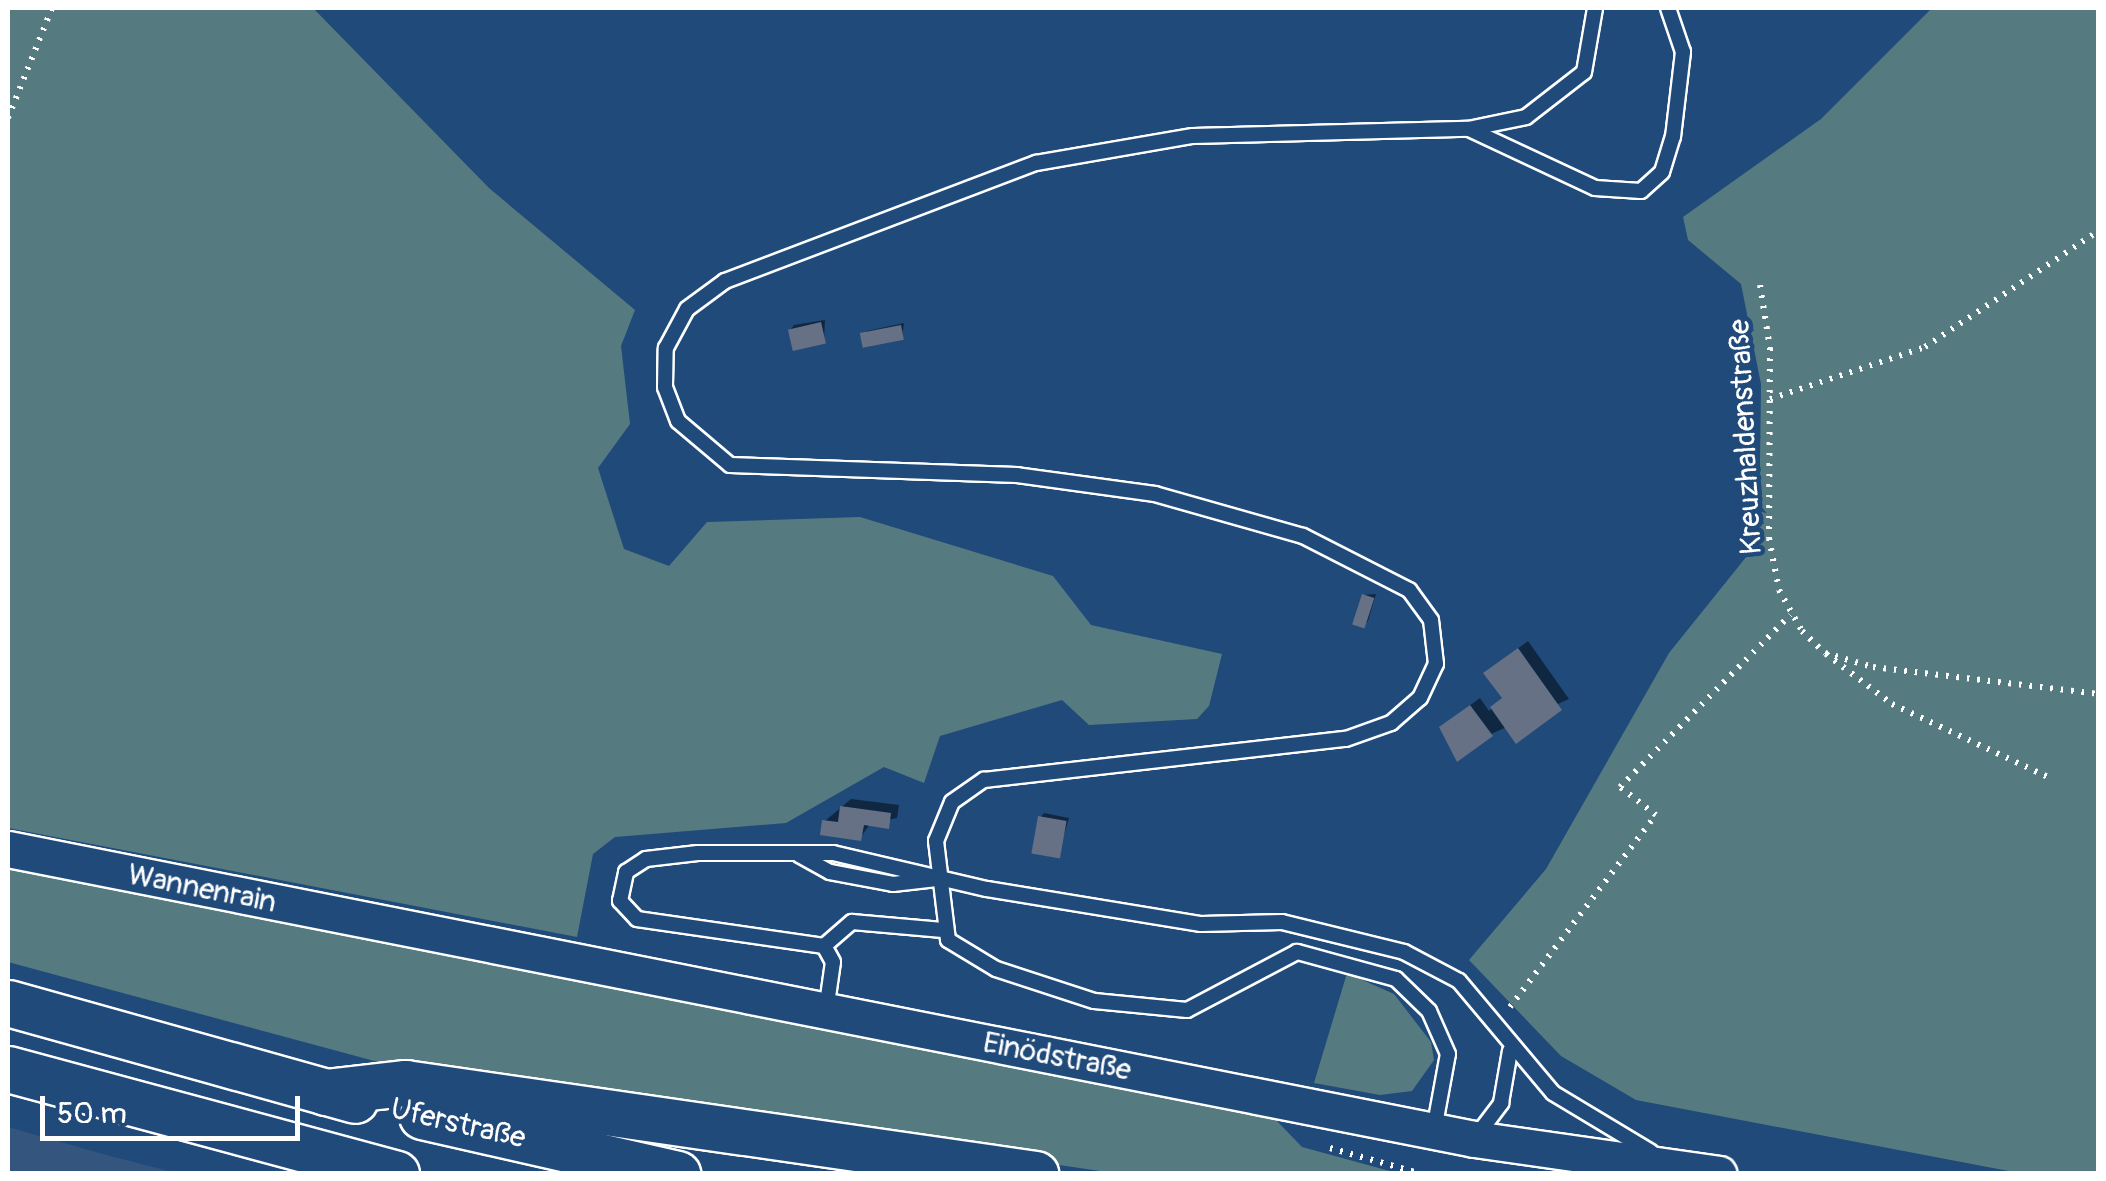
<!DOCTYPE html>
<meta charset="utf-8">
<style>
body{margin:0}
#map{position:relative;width:2106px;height:1181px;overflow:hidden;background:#1f4a7a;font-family:Pangolin,sans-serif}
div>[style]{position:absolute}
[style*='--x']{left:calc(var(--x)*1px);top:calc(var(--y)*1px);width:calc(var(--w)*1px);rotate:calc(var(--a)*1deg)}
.built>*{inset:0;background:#34567e}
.green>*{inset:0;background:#557b81}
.shadow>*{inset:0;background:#0007}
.building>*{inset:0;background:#667186;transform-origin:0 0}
.path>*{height:6px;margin-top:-3px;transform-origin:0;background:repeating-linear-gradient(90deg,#fff 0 2.5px,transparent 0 10.5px)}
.roads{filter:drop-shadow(2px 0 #fff) drop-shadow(-2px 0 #fff) drop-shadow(0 2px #fff) drop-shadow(0 -2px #fff)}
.service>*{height:14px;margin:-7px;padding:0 7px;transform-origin:7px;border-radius:7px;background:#1f4a7a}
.tertiary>*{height:35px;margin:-17.5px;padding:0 17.5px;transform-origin:17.5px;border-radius:17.5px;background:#1f4a7a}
.trunk>*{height:45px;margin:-22.5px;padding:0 22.5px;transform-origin:22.5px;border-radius:22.5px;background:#1f4a7a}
span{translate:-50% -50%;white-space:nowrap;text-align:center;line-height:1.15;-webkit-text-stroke:9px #1f4a7a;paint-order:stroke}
.street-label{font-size:30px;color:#fff}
.frame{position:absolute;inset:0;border:10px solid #fff;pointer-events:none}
.scale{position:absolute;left:40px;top:1096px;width:260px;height:45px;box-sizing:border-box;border:5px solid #fff;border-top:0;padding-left:12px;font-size:30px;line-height:35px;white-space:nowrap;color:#fff;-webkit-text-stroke:8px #1f4a7a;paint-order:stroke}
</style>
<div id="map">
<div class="built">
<i style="clip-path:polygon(8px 1127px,110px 1156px,177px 1173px,8px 1173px)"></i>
</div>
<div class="green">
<i style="clip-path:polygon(8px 8px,313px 8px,489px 188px,635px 310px,621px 346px,630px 424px,598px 468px,624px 549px,669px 566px,707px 522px,860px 517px,1053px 576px,1091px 625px,1222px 654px,1209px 706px,1197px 719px,1089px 725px,1062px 700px,940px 736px,924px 783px,884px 767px,786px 823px,615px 837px,593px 854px,577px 937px,8px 828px)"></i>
<i style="clip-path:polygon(1932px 8px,2098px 8px,2098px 1173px,2019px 1173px,1636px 1100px,1561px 1056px,1469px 960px,1546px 869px,1669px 653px,1759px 541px,1761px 384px,1741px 284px,1688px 240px,1683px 217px,1821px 119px)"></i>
<i style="clip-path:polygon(8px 867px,1275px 1119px,1302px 1147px,1397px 1173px,1114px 1173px,404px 1069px,8px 962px)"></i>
<i style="clip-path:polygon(1347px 973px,1394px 994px,1431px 1042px,1434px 1060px,1412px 1091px,1380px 1095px,1314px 1083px)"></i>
</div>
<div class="shadow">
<i style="clip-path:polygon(825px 320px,824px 340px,791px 329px,794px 325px)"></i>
<i style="clip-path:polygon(904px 323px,902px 338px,863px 334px,867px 331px)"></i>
<i style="clip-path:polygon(1376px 594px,1368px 621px,1364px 625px,1364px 595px)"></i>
<i style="clip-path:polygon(1528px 641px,1569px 699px,1491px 734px,1451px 719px,1480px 698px,1489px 711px,1504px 697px,1495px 665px)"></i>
<i style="clip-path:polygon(851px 799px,899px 805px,897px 818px,870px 824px,860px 838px,825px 821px)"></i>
<i style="clip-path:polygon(1044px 813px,1069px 818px,1058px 855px,1041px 817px)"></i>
</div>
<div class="building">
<i style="left:821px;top:322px;width:22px;height:34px;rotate:77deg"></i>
<i style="left:901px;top:325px;width:15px;height:42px;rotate:79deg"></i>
<i style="left:1362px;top:594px;width:13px;height:32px;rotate:18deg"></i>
<i style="clip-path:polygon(1518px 648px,1562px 710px,1516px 744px,1490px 707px,1502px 698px,1483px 673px)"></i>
<i style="clip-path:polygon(1470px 705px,1493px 736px,1457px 762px,1439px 727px)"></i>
<i style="clip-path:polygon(840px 806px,891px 813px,889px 829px,864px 825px,861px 841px,820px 835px,822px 820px,838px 822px)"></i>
<i style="left:1038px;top:816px;width:29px;height:38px;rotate:10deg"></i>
</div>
<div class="path">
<i style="--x:8;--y:118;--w:118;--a:-68.2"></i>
<i style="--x:1760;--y:285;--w:64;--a:81"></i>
<i style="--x:1770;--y:348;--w:190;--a:90.3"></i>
<i style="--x:1769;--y:538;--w:53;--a:79.1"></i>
<i style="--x:1779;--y:590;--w:47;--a:60.7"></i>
<i style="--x:1802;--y:631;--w:32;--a:44"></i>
<i style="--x:1825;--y:653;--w:50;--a:16.3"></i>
<i style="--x:1873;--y:667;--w:227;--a:6.8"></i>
<i style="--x:1770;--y:399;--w:163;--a:-18.5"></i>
<i style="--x:1925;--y:347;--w:208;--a:-33.8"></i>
<i style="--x:1826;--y:654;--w:83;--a:37.1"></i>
<i style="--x:1892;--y:704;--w:174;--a:25.1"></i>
<i style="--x:1510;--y:1007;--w:241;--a:-52.8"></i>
<i style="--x:1656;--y:815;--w:46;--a:-142.1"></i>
<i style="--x:1620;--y:787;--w:242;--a:-45.3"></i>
<i style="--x:1330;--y:1148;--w:96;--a:15.8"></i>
</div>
<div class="roads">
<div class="service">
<i style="--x:1469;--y:129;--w:139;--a:25.1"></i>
<i style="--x:1595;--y:188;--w:46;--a:3.7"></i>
<i style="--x:1641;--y:191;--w:28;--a:-42"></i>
<i style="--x:1662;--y:172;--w:37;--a:-73"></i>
<i style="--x:1673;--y:137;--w:86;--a:-83.3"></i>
<i style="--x:1683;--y:52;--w:46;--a:-108.8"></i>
<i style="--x:799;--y:855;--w:35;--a:29"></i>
<i style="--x:830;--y:872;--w:64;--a:10.8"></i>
<i style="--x:893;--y:884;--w:44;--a:-6.5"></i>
<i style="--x:824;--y:946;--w:37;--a:-41"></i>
<i style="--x:852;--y:922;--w:91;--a:5"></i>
<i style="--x:826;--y:1011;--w:49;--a:-81.9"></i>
<i style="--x:833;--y:962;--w:18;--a:-119"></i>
<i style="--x:824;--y:946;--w:189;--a:-171.8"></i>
<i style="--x:637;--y:919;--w:25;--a:-133"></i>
<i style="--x:620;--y:901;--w:30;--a:-78"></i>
<i style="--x:626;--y:872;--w:24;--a:-33"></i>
<i style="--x:646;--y:859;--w:52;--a:-6.6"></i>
<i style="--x:698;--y:853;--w:135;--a:0"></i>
<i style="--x:833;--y:853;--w:158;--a:13.2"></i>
<i style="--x:987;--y:889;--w:217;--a:9.3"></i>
<i style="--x:1201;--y:924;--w:81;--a:-1.4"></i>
<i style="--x:1282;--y:922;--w:126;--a:13.8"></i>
<i style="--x:1404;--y:952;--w:62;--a:27.8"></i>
<i style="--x:1459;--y:981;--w:146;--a:50"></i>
<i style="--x:1553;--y:1093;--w:114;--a:31"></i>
<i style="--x:1434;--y:1130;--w:77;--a:-79.6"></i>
<i style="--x:1448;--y:1054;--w:47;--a:-113.8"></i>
<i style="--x:1429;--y:1011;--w:46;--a:-135.9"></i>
<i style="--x:1396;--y:979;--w:103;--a:-164.7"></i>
<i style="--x:1297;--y:952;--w:124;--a:152.2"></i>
<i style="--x:1187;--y:1010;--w:93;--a:-174.5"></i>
<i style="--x:1094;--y:1001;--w:103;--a:-161.9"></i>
<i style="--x:996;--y:969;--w:56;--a:-148.9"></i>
<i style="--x:948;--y:940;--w:100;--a:-96.9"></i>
<i style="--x:936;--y:841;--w:42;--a:-67.7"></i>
<i style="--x:952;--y:802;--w:39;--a:-35"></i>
<i style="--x:984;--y:780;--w:364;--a:-6.5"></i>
<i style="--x:1346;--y:739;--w:48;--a:-19.6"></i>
<i style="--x:1391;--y:723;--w:38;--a:-41"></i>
<i style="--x:1420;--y:698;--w:38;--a:-65"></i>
<i style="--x:1436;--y:664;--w:44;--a:-96.5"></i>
<i style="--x:1431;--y:620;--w:37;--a:-126"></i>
<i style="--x:1409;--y:590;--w:119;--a:-153"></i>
<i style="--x:1303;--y:536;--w:154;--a:-164.2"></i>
<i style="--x:1155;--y:494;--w:139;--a:-172.2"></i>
<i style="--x:1017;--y:475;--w:287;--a:-178"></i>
<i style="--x:730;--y:465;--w:68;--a:-139.8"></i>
<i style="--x:678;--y:421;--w:36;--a:-111"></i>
<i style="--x:665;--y:387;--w:39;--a:-89"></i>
<i style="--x:666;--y:348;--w:44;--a:-61.7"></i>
<i style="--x:687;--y:309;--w:47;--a:-36.4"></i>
<i style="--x:725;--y:281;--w:333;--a:-20.8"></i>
<i style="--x:1036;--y:163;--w:159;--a:-9.8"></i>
<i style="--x:1193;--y:136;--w:275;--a:-1.5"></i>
<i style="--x:1468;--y:129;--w:59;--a:-11.7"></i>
<i style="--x:1526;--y:117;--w:73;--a:-37.8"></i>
<i style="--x:1584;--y:72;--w:65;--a:-80.2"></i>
<i style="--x:1478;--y:1134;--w:39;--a:-53"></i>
<i style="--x:1501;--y:1103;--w:53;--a:-80.2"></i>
</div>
<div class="tertiary">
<i style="--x:8;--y:849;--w:1494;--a:11.19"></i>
<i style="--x:1474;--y:1139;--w:247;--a:8.1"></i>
</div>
<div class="trunk">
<i style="--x:8;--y:1003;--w:360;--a:15.6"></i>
<i style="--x:8;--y:1069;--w:402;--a:15.1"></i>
<i style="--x:325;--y:1092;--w:81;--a:-6.4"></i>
<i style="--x:405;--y:1083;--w:637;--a:8.22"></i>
<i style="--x:422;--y:1116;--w:262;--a:12.8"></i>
</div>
</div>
<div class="street-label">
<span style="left:1746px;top:437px;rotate:-93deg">Kreuzhaldenstraße</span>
<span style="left:202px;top:889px;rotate:11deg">Wannenrain</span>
<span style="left:1057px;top:1057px;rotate:11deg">Einödstraße</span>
<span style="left:458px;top:1124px;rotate:13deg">Uferstraße</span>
</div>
<div class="frame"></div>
<div class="scale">50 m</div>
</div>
